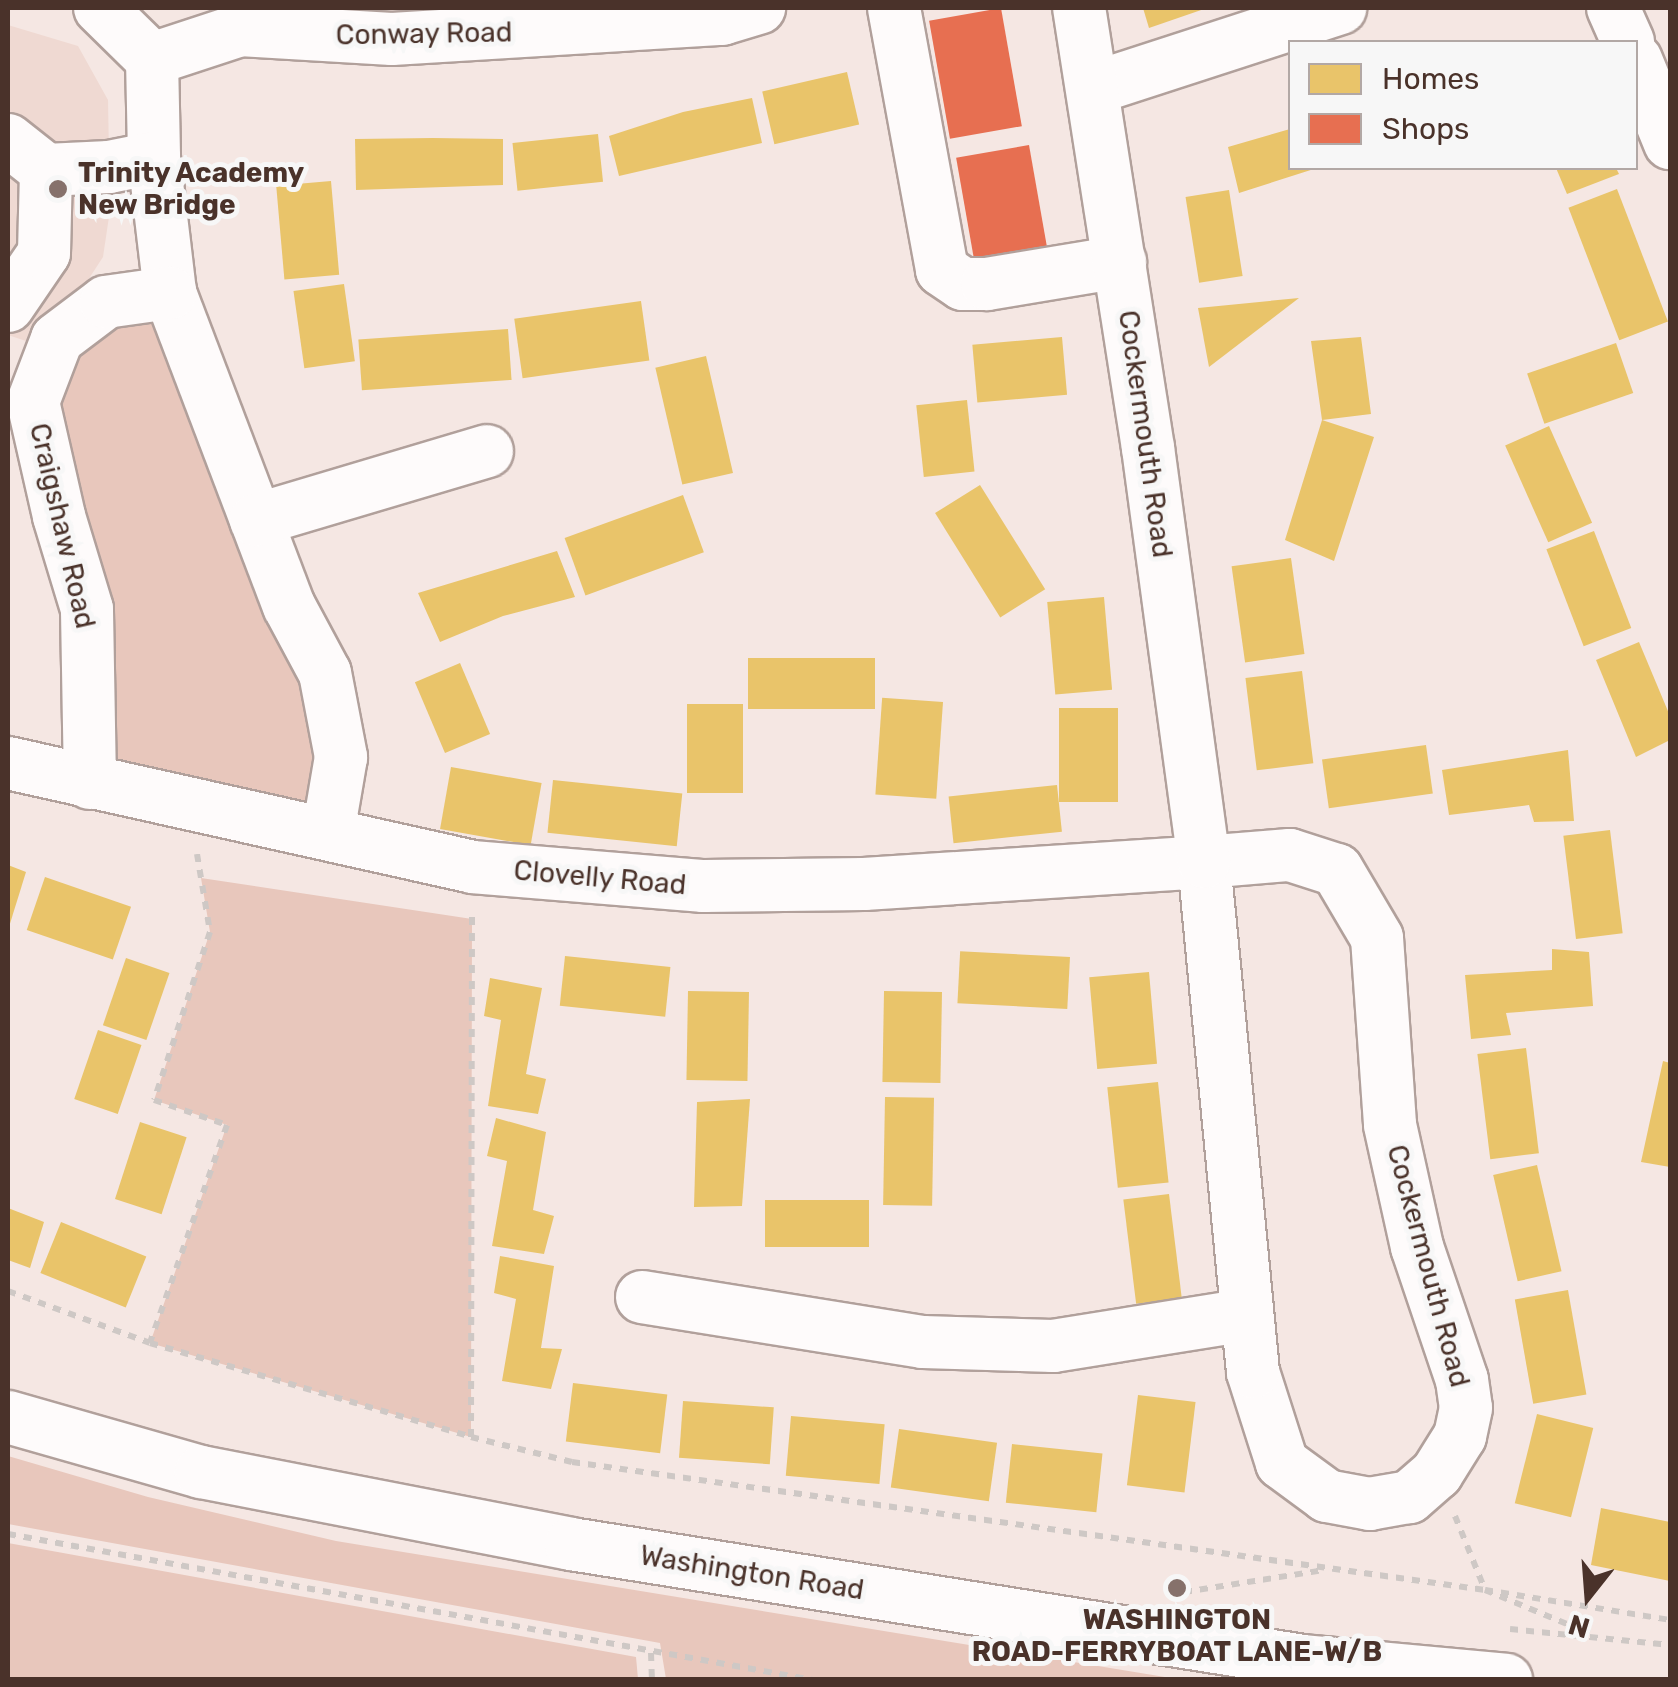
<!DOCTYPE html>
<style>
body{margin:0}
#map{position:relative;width:1678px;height:1687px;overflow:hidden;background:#f5e7e3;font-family:Rubik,sans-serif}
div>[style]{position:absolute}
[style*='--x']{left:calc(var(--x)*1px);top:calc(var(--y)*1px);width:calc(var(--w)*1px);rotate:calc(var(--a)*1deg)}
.built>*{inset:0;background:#efd9d2}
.green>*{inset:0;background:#e8c7bc}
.homes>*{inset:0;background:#e9c46a;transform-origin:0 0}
.shops>*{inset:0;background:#e76f51;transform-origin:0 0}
.path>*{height:6px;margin-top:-3px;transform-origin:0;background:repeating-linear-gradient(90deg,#cec8c5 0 8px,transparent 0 16px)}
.roads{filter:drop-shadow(2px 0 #b1a09b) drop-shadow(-2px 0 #b1a09b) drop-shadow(0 2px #b1a09b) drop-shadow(0 -2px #b1a09b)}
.minor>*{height:52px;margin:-26px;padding:0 26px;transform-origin:26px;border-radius:26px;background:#fefbfb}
.dots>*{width:28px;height:28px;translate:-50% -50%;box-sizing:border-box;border:5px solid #f7f7f7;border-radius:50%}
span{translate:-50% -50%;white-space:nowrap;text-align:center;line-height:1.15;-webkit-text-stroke:10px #f7f7f7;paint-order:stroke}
.street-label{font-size:28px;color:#4a322a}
.poi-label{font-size:28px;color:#4a322a;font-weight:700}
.left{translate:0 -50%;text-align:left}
.frame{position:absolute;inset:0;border:10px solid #4a322a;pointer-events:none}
.legend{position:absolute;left:1288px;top:40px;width:350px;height:130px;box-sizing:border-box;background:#f7f7f7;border:2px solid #b2a8a5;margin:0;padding:12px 18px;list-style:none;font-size:30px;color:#4a322a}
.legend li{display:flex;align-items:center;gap:20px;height:50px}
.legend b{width:50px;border:2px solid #b2a8a5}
.north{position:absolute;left:1538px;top:1547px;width:100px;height:100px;-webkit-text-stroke:8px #f7f7f7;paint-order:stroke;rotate:197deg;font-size:28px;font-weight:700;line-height:40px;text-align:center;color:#4a322a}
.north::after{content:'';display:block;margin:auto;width:35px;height:45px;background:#4a322a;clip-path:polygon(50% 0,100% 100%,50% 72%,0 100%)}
</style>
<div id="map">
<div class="built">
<i style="clip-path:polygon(8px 25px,78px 46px,108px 100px,110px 210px,103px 257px,75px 300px,29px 342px,8px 335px)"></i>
</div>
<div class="green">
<i style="clip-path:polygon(170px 293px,289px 606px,328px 833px,90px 783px,59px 516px,58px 339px)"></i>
<i style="clip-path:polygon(201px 878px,472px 919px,471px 1437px,150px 1343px,227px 1125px,154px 1100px,210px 932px)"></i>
<i style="clip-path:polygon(8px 1456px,148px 1497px,336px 1541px,1177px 1679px,666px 1679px,660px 1643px,8px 1524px)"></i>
<i style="clip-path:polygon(8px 1543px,636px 1657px,638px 1679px,8px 1679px)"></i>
</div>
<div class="homes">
<i style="clip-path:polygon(1143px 8px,1207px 8px,1149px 28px)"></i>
<i style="left:847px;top:72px;width:54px;height:87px;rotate:77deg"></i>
<i style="clip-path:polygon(752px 98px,762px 143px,619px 176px,609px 136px,683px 112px)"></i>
<i style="clip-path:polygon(1290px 129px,1290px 168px,1317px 168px,1239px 193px,1228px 147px)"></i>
<i style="left:598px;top:134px;width:48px;height:86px;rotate:84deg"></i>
<i style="clip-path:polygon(433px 138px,503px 139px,503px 185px,356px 190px,355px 139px)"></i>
<i style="clip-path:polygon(1556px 168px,1616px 168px,1619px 174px,1567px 194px)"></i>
<i style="left:331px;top:181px;width:94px;height:55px;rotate:85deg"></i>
<i style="left:1617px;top:189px;width:142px;height:52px;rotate:69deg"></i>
<i style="left:1229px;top:190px;width:87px;height:44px;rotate:81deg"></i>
<i style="left:344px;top:284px;width:78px;height:51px;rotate:82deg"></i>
<i style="clip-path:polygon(1299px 298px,1209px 367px,1198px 308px)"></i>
<i style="left:641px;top:301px;width:60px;height:128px;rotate:82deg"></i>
<i style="left:508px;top:329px;width:51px;height:150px;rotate:86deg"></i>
<i style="left:1062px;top:337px;width:58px;height:90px;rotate:85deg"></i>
<i style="clip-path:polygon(1361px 337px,1371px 414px,1322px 420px,1374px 437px,1334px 561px,1285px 540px,1322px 420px,1311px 341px)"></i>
<i style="left:1616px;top:343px;width:53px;height:94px;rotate:71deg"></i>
<i style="left:706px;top:356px;width:120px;height:52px;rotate:77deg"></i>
<i style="left:967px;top:400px;width:72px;height:51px;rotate:84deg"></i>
<i style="left:1549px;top:426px;width:106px;height:48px;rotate:66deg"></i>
<i style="left:980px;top:485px;width:123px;height:53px;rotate:58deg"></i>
<i style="left:683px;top:495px;width:61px;height:126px;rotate:70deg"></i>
<i style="left:1594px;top:531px;width:104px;height:51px;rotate:69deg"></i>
<i style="clip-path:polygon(557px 551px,575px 597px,503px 616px,440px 642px,418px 593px)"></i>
<i style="left:1291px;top:558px;width:97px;height:60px;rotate:82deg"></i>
<i style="left:1104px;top:597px;width:93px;height:57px;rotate:85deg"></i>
<i style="clip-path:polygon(1639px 642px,1670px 716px,1670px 740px,1636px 757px,1596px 660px)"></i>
<i style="left:748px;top:658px;width:127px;height:51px"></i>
<i style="left:460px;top:663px;width:77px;height:49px;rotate:67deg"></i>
<i style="left:1302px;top:671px;width:93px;height:57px;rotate:83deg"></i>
<i style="left:943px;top:702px;width:97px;height:61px;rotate:94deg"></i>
<i style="left:687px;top:704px;width:56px;height:89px"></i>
<i style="left:1059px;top:708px;width:59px;height:94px"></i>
<i style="left:1426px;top:745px;width:49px;height:105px;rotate:82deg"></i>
<i style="clip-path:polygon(1568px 750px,1574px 821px,1534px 822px,1529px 805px,1449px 815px,1442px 770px)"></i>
<i style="left:451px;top:767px;width:92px;height:63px;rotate:10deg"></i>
<i style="left:553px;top:780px;width:130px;height:53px;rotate:6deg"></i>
<i style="left:1057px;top:785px;width:47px;height:109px;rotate:84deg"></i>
<i style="left:1610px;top:830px;width:104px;height:47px;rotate:83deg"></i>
<i style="clip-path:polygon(8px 865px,26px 872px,8px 930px)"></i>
<i style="left:45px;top:877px;width:91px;height:56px;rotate:19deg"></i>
<i style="clip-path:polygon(1552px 949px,1589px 952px,1593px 1006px,1506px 1013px,1511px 1035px,1471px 1039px,1465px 975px,1552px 970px)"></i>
<i style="left:565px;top:956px;width:106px;height:50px;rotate:6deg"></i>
<i style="left:1070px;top:957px;width:52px;height:110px;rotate:93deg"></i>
<i style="left:126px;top:958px;width:46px;height:71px;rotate:19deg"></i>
<i style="left:1149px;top:972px;width:92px;height:60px;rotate:85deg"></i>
<i style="clip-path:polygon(490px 978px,542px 988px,526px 1074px,546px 1079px,538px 1114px,488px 1106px,501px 1020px,484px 1016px)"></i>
<i style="left:688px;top:991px;width:61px;height:89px;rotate:1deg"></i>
<i style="left:942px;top:992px;width:91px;height:58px;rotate:91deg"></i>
<i style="left:98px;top:1030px;width:46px;height:73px;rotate:19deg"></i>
<i style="left:1526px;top:1048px;width:106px;height:49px;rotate:83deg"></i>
<i style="clip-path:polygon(1663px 1061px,1670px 1063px,1670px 1167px,1641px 1162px)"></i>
<i style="left:1158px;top:1082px;width:101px;height:51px;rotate:84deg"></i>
<i style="left:885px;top:1097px;width:49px;height:108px;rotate:1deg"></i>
<i style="clip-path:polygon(750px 1099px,742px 1206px,694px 1207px,697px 1102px)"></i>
<i style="clip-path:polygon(496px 1118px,546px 1132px,533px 1210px,554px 1216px,544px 1254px,492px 1246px,507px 1161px,487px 1156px)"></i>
<i style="left:140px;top:1122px;width:49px;height:81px;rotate:18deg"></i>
<i style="left:1537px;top:1165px;width:109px;height:45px;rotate:77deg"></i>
<i style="left:1169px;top:1194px;width:105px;height:46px;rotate:83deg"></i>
<i style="left:765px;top:1200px;width:104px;height:47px"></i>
<i style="clip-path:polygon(8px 1208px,44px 1222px,30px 1268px,8px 1260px)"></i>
<i style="left:61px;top:1222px;width:92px;height:55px;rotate:22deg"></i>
<i style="clip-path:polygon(500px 1256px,554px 1266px,541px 1348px,562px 1349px,551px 1389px,502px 1381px,516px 1299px,494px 1293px)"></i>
<i style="left:1568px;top:1290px;width:106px;height:54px;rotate:80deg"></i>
<i style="left:573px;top:1383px;width:95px;height:59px;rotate:7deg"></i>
<i style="left:1138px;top:1395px;width:58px;height:91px;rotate:7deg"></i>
<i style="left:683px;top:1401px;width:91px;height:57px;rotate:4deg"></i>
<i style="left:1537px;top:1414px;width:58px;height:92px;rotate:14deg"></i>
<i style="left:791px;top:1416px;width:94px;height:60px;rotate:5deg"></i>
<i style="left:899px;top:1429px;width:99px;height:59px;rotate:8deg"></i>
<i style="left:1012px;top:1444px;width:91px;height:59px;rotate:6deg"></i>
<i style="clip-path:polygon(1601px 1508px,1670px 1522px,1670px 1581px,1591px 1565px)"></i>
</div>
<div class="shops">
<i style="left:1001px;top:8px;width:120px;height:73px;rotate:80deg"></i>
<i style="left:1029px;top:145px;width:114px;height:74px;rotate:80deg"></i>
</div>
<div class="path">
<i style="--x:197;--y:854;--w:79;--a:80.5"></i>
<i style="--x:210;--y:932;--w:177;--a:108.4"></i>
<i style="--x:154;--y:1100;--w:77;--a:18.9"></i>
<i style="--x:227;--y:1125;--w:231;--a:109.5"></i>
<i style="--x:150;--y:1343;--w:334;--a:16.3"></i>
<i style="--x:471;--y:1437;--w:104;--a:13.9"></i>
<i style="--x:572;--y:1462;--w:922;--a:7.98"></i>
<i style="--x:1485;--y:1590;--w:187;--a:9.2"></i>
<i style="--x:8;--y:1291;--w:151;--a:20.1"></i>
<i style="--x:471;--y:1437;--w:524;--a:-89.89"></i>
<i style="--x:1455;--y:1516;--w:80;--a:67.9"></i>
<i style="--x:1485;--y:1590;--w:113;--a:22.5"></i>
<i style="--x:8;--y:1534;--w:818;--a:10.28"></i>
<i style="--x:1184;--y:1592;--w:143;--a:-8.9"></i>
<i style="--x:1510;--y:1629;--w:161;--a:5.7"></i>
<i style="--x:651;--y:1653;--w:27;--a:88"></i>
</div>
<div class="roads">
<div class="minor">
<i style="--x:100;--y:8;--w:73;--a:44.4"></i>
<i style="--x:894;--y:8;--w:266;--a:79.6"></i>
<i style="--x:942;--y:270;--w:25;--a:34"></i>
<i style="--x:963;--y:284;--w:24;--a:0"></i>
<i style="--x:987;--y:284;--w:135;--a:-9.4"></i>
<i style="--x:1613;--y:8;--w:37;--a:66"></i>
<i style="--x:152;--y:59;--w:99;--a:88.8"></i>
<i style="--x:154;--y:158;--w:136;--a:83.2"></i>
<i style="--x:170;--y:293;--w:335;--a:69.2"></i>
<i style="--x:289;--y:606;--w:76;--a:61.8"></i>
<i style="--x:325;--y:673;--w:86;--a:79.2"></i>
<i style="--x:341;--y:757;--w:77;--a:99.7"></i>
<i style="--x:152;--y:59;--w:93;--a:-18.2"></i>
<i style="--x:240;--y:30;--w:152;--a:3.4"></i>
<i style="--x:392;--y:39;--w:331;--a:-3.5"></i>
<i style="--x:722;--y:19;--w:39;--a:-17"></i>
<i style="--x:1636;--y:60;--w:90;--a:67.7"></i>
<i style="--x:1094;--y:88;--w:259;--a:-18"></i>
<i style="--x:8;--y:140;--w:48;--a:38.3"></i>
<i style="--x:46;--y:170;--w:63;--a:-2.7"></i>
<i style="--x:109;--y:167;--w:46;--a:-11.3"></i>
<i style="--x:8;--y:306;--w:64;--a:-55.8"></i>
<i style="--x:44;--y:253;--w:83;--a:-88.6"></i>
<i style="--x:256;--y:520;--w:241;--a:-16.6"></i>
<i style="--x:8;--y:763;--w:476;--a:12.6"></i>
<i style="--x:472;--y:867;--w:233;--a:4.7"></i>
<i style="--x:704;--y:886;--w:160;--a:-0.7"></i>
<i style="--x:864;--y:884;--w:341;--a:-3.7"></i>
<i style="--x:1204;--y:862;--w:86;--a:-4.7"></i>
<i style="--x:1290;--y:855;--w:49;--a:17.7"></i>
<i style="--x:1337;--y:870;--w:79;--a:59.5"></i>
<i style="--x:1377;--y:938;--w:187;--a:86"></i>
<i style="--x:1390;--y:1125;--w:125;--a:77.5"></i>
<i style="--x:1417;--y:1247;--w:140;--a:71.3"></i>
<i style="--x:1462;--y:1380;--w:28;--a:82"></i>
<i style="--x:1466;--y:1408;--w:29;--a:102"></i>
<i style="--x:1460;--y:1436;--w:44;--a:121.9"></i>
<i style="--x:1437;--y:1473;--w:37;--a:139"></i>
<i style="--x:1409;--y:1497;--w:40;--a:170"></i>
<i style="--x:1370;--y:1504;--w:44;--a:-169.5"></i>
<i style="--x:1327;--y:1496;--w:56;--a:-143.7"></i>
<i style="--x:1282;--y:1463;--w:96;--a:-107.7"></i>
<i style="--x:1253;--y:1372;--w:512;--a:-95.49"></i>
<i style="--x:1204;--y:862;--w:418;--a:-97.7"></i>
<i style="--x:1148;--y:448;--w:445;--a:-98.9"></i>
<i style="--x:90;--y:783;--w:174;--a:-91"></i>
<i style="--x:87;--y:609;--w:97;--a:-106.8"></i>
<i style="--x:59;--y:516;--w:117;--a:-102.8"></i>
<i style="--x:33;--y:402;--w:67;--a:-69.1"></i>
<i style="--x:57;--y:339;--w:61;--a:-37.1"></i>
<i style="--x:106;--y:302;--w:65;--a:-8"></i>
<i style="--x:642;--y:1297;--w:285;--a:9.1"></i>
<i style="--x:923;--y:1342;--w:130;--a:1.8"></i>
<i style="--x:1053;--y:1346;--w:196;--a:-9.1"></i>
<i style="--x:8;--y:1417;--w:201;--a:15.9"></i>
<i style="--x:201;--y:1472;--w:377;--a:11"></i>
<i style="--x:571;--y:1544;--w:741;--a:9.08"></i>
<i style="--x:1303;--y:1661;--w:204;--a:5.3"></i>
</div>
</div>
<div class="dots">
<i style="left:58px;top:189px;background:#86716b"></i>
<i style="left:1177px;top:1588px;background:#86716b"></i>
</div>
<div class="street-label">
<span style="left:424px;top:34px;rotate:-1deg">Conway Road</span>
<span style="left:1145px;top:434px;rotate:82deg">Cockermouth Road</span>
<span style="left:62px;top:526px;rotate:77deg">Craigshaw Road</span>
<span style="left:600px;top:878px;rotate:5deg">Clovelly Road</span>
<span style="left:1428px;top:1266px;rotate:75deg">Cockermouth Road</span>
<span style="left:752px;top:1573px;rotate:9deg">Washington Road</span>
</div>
<div class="poi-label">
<span class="left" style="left:78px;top:189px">Trinity Academy<br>New Bridge</span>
<span style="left:1177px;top:1636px">WASHINGTON<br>ROAD-FERRYBOAT LANE-W/B</span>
</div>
<div class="frame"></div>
<ul class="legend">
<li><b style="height:28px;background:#e9c46a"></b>Homes</li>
<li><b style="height:28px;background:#e76f51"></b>Shops</li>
</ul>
<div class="north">N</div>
</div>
